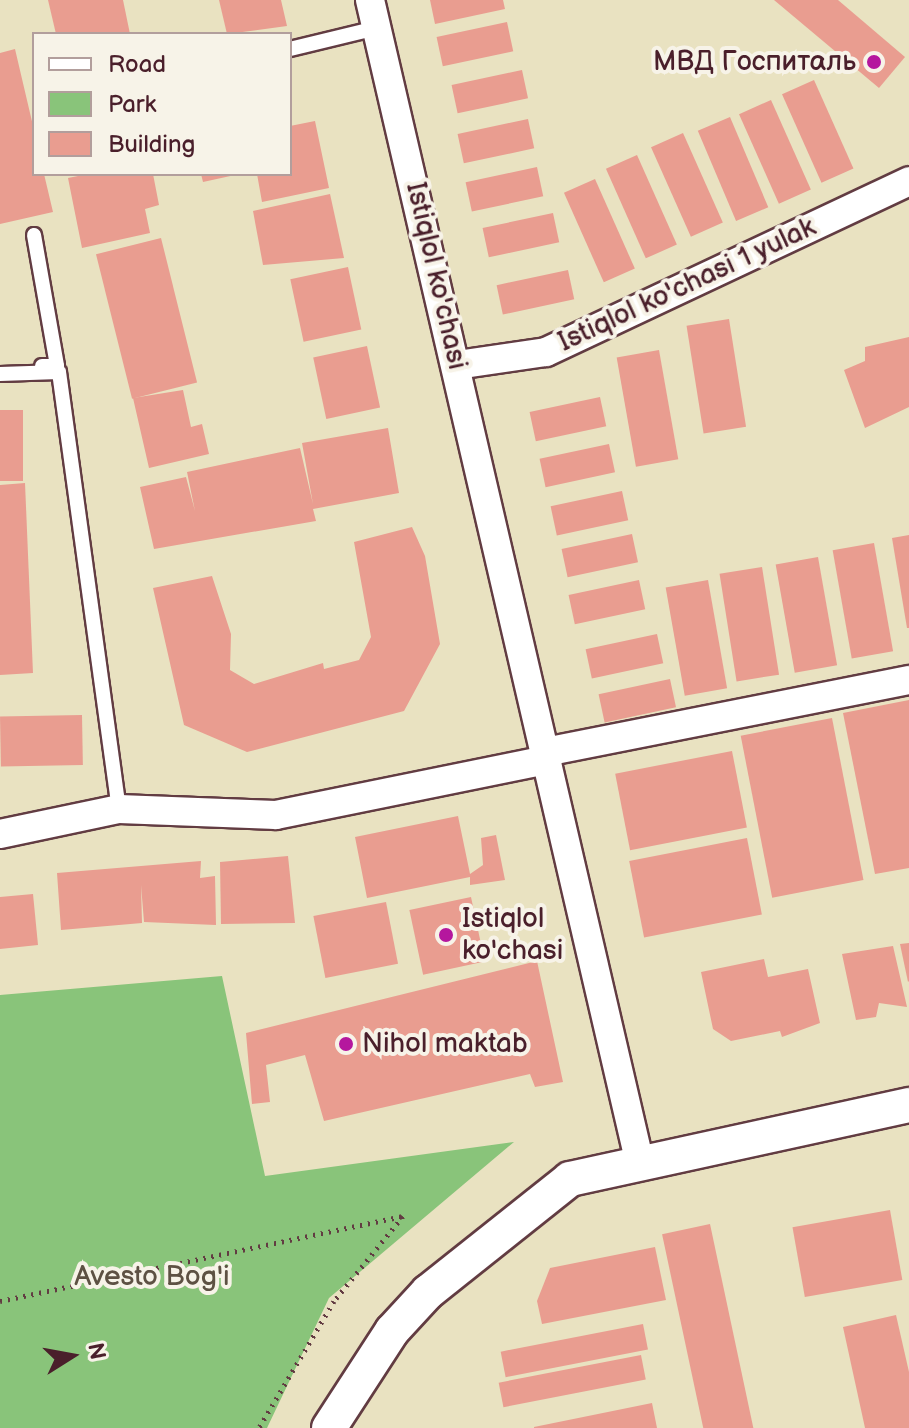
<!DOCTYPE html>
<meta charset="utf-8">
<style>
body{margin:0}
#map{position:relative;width:909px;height:1428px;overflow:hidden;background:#e9e2c1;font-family:"Balsamiq Sans",sans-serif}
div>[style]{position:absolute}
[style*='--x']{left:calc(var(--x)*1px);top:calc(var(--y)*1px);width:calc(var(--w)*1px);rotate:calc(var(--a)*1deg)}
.green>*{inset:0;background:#89c47a}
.building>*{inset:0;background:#e99d90;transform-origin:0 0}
.path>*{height:5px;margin-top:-2.5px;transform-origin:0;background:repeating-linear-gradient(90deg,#623c42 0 2px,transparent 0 8px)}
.roads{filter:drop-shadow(2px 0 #623c42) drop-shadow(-2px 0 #623c42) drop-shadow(0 2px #623c42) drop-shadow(0 -2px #623c42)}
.service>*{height:14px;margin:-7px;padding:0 7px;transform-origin:7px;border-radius:7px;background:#fff}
.minor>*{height:28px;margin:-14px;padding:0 14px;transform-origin:14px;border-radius:14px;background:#fff}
.tertiary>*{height:34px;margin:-17px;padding:0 17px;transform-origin:17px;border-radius:17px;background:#fff}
.dots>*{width:22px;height:22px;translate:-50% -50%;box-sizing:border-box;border:4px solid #f7f3e8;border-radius:50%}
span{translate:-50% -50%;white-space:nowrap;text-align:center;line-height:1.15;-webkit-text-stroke:8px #f7f3e8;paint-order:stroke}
.poi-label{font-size:28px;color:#4a1f2b}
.right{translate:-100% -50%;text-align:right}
.left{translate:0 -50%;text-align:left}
.street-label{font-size:28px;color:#4a1f2b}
.park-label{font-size:28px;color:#5d5143}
.legend{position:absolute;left:32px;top:32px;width:260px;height:144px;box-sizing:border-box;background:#f7f3e8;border:2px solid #b29e9c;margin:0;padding:10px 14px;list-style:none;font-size:24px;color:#4a1f2b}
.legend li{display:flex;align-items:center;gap:16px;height:40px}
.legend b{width:40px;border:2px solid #b29e9c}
.north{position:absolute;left:32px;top:1316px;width:80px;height:80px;-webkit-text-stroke:6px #f7f3e8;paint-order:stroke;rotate:79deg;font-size:22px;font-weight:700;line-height:32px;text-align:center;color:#4a1f2b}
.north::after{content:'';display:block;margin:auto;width:28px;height:36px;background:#4a1f2b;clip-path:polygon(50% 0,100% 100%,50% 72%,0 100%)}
</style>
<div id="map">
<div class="green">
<i style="clip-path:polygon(222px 976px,265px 1176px,514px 1142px,329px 1298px,267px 1428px,0 1428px,0 995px)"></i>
</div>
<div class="building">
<i style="clip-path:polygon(48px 0,123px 0,130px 34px,56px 34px)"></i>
<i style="clip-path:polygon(219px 0,281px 0,287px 26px,227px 34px)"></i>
<i style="clip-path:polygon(430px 0,503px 0,505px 9px,435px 24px)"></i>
<i style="clip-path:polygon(774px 0,838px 0,905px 57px,879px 88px)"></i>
<i style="left:507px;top:22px;width:30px;height:72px;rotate:78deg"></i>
<i style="clip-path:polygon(15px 49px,34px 130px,34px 174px,44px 174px,53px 212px,0 224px,0 53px)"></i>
<i style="left:522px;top:70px;width:29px;height:72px;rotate:78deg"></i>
<i style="left:814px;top:80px;width:97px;height:35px;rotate:66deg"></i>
<i style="left:771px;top:100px;width:98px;height:35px;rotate:66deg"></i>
<i style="left:730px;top:117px;width:98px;height:35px;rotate:67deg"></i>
<i style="left:528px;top:119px;width:30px;height:72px;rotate:78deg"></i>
<i style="clip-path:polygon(315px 121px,329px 188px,262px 202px,257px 174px,290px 174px,290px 126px)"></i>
<i style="left:683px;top:133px;width:98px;height:35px;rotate:66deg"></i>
<i style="left:637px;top:155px;width:98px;height:34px;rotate:66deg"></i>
<i style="left:537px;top:167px;width:30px;height:73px;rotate:78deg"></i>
<i style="clip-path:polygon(88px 174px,153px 174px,159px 205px,145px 209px,150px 233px,82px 248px,68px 178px)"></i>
<i style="clip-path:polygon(201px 174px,234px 174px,235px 175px,203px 182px)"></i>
<i style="left:595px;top:179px;width:98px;height:34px;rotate:66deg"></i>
<i style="clip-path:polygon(330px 194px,344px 258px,263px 265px,253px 211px)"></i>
<i style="left:553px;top:213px;width:30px;height:72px;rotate:78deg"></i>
<i style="left:161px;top:238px;width:149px;height:67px;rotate:76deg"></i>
<i style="left:348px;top:267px;width:64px;height:59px;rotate:78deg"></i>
<i style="left:568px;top:270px;width:30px;height:73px;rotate:78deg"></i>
<i style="left:729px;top:319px;width:109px;height:43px;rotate:81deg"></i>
<i style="clip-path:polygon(909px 337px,909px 407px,865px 428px,844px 370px,865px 361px,865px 347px)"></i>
<i style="left:367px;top:346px;width:63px;height:55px;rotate:78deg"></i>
<i style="left:659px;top:350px;width:111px;height:43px;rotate:80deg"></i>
<i style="clip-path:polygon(183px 390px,191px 427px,202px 424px,209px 454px,149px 468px,133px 398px)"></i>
<i style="left:600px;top:397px;width:30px;height:72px;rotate:78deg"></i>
<i style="left:23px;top:410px;width:71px;height:23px;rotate:90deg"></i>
<i style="clip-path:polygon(388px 428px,399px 493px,313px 509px,316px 521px,154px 549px,140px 487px,186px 477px,195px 511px,187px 472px,300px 448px,313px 504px,302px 443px)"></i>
<i style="left:609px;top:444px;width:29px;height:71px;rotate:78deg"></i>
<i style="clip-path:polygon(25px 483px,33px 673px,0 675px,0 485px)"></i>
<i style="left:622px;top:491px;width:30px;height:73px;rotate:78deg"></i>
<i style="clip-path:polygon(412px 527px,425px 556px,440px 644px,404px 711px,247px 752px,184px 725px,153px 588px,212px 576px,231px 634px,230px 670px,254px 684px,323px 663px,324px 669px,359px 660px,371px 637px,354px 542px)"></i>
<i style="left:632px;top:534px;width:29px;height:72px;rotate:78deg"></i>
<i style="clip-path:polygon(909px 535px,909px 628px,907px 628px,892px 538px)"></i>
<i style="left:874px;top:543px;width:110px;height:42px;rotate:80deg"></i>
<i style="left:818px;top:557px;width:110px;height:43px;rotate:80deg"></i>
<i style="left:762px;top:567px;width:109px;height:43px;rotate:81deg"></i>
<i style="left:639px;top:580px;width:30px;height:72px;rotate:78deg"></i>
<i style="left:708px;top:580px;width:110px;height:43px;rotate:80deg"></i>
<i style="left:657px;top:634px;width:30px;height:73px;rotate:78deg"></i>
<i style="left:670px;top:679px;width:29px;height:73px;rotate:78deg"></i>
<i style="clip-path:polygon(909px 700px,909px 868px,875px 874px,843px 713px)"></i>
<i style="left:82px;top:715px;width:50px;height:82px;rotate:89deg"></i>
<i style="left:832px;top:718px;width:165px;height:93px;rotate:79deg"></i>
<i style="left:732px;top:751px;width:78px;height:119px;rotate:79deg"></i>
<i style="clip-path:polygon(458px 816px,470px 874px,483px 865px,481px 838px,496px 835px,505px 880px,470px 885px,470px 877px,367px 898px,355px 837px)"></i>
<i style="left:747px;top:838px;width:78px;height:120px;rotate:79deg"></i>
<i style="clip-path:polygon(288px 856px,295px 923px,221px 924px,220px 862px)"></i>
<i style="clip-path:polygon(201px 861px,200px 878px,215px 876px,216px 925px,144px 922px,141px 885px,142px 923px,61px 930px,57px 873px)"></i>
<i style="clip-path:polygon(33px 894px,38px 945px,0 949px,0 897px)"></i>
<i style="left:471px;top:897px;width:66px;height:63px;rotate:78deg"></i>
<i style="left:386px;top:902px;width:63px;height:74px;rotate:79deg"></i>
<i style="clip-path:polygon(909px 943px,909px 981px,908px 982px,900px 944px)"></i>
<i style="clip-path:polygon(893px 946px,907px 1007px,879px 1003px,876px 1017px,856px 1020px,842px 954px)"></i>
<i style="clip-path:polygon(764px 959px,768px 977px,808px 969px,820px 1023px,782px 1037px,780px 1031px,731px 1041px,713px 1029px,701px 972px)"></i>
<i style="clip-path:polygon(537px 961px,563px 1082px,535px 1087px,530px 1074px,324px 1121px,305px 1055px,266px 1065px,270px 1102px,252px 1104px,246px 1033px)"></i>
<i style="left:890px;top:1210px;width:71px;height:99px;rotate:80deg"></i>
<i style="left:710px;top:1224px;width:209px;height:49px;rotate:78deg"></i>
<i style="clip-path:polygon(655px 1247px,666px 1300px,542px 1324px,537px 1301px,550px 1268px)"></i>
<i style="clip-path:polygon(896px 1315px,909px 1372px,909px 1428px,865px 1428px,843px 1327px)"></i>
<i style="left:643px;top:1324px;width:26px;height:145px;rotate:79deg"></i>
<i style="left:641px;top:1355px;width:25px;height:145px;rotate:79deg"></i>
<i style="clip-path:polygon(652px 1403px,657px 1428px,534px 1428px,534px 1427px)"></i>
</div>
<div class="path">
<i style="--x:0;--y:1301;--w:412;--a:-11.9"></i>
<i style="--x:403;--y:1216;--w:109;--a:129.1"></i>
<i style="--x:334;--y:1301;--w:147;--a:120.6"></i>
</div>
<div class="roads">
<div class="service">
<i style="--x:290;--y:49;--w:89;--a:-13.6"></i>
<i style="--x:34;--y:235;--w:133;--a:80"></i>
<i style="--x:57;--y:366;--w:15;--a:180"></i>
<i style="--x:0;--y:374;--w:59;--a:-1.9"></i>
<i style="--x:59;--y:372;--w:441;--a:82.2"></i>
</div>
<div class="minor">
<i style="--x:370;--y:0;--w:1191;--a:76.94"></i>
<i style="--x:457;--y:365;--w:90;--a:-8.3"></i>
<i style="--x:546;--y:352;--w:401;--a:-25.2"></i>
<i style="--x:545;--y:752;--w:371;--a:-11.2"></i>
<i style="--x:0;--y:834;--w:122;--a:-11.9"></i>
<i style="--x:119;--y:809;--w:157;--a:2.2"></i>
<i style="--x:276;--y:815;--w:277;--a:-11.5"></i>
</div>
<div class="tertiary">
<i style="--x:329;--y:1428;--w:116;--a:-57"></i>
<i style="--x:392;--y:1331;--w:53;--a:-47.3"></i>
<i style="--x:428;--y:1292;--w:181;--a:-38.5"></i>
<i style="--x:570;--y:1179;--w:347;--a:-12.3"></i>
</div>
</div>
<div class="dots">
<i style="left:874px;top:62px;background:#b5179e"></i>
<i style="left:446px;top:935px;background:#b5179e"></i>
<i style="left:346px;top:1044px;background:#b5179e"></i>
</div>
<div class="poi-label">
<span class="right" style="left:856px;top:62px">МВД Госпиталь</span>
<span class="left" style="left:462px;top:935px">Istiqlol<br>ko'chasi</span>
<span class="left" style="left:362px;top:1044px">Nihol maktab</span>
</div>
<div class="street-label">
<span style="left:436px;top:276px;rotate:77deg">Istiqlol ko'chasi</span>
<span style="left:687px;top:285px;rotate:-25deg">Istiqlol ko'chasi 1 yulak</span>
</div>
<div class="park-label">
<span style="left:152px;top:1277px">Avesto Bog'i</span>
</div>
<ul class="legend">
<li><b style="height:10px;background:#fff"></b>Road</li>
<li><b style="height:22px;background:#89c47a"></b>Park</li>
<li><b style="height:22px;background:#e99d90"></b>Building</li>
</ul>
<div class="north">N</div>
</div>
